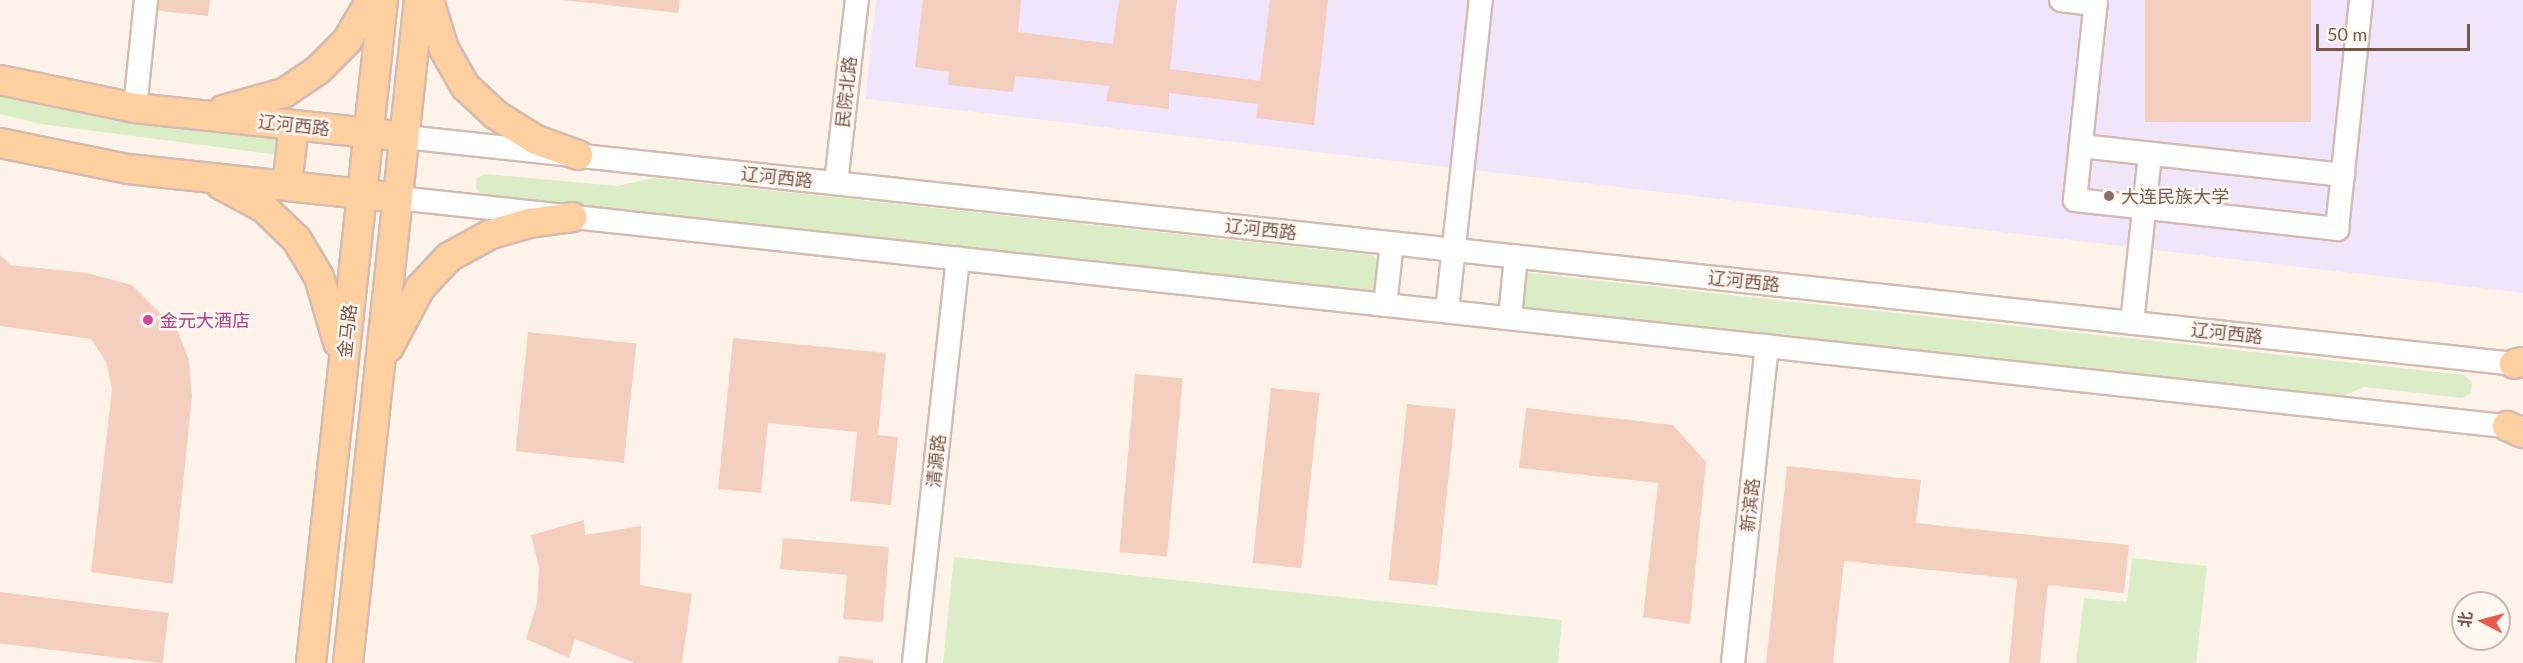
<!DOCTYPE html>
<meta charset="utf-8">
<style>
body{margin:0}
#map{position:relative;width:2523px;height:663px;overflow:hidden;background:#fdf3e9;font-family:Lato,"Noto Sans SC",sans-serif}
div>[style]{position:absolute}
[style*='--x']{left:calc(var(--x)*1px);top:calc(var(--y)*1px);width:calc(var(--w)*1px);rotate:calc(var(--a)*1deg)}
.education>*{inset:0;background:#f0e5fa}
.green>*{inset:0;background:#daedc6}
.building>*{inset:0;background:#f4cebf;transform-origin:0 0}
.roads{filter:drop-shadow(2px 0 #d3bbb0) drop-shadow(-2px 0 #d3bbb0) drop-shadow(0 2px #d3bbb0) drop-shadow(0 -2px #d3bbb0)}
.minor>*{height:22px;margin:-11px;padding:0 11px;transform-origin:11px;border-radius:11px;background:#fff}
.major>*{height:28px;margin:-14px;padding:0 14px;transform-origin:14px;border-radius:14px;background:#fecf9f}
.dots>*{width:16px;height:16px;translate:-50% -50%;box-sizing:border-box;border:3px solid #fff7f0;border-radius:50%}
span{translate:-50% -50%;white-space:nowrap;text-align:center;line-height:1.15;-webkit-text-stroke:5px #fff7f0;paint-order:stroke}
.street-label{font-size:18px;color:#7a554a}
.education-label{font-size:18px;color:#785e54}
.left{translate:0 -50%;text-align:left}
.hotel-label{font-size:18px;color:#b23c85}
.north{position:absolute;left:2451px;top:591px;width:60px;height:60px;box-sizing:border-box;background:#fff7f0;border:2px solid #cab6ae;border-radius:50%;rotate:276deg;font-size:16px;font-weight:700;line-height:24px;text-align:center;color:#7a554a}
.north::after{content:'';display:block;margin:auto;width:21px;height:27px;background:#ec5949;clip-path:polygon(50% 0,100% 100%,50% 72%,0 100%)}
.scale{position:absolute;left:2316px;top:24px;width:154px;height:27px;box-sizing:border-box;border:3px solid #7a554a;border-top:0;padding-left:8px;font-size:18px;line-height:21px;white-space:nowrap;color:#7a554a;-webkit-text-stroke:4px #fff7f0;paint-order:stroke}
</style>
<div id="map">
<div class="education">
<i style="clip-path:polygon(876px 0,2523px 0,2523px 293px,865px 99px)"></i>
</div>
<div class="green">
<i style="clip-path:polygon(0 95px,119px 118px,280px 137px,278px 155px,41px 124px,0 114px)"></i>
<i style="clip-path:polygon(485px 174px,617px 186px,654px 178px,1373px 255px,1385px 267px,1384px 281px,1371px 291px,483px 196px,476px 188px,477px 178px)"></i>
<i style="clip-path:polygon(1529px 273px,2464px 375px,2472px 382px,2471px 393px,2462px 398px,2364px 387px,2343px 396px,1526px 308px,1517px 296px,1518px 282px)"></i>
<i style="clip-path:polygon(954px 557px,1562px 620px,1558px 663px,943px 663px)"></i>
<i style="clip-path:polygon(2132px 558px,2207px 566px,2196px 663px,2076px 663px,2084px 598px,2127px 602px)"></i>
</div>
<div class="building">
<i style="clip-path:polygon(152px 0,210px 0,208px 16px,151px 10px)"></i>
<i style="clip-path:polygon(563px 0,680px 0,678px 13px)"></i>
<i style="clip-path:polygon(923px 0,1021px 0,1018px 32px,1113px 44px,1119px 0,1177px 0,1170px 69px,1260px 81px,1270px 0,1328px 0,1314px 125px,1256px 118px,1258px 104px,1169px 93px,1169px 109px,1106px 101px,1109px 86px,1015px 76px,1013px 92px,948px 85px,949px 72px,915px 67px)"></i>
<i style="left:2145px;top:0;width:166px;height:122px"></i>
<i style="clip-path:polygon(0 255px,11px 265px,87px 273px,132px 285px,178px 331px,189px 360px,192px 396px,173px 584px,91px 572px,112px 389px,106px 362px,91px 339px,0 326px)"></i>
<i style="left:528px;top:332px;width:109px;height:120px;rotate:6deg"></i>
<i style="clip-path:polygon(733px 338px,886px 353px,878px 435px,898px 437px,891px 505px,850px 501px,857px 432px,768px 423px,761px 493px,718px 489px)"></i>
<i style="left:1135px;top:374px;width:48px;height:179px;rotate:5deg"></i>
<i style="left:1271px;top:388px;width:49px;height:176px;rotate:6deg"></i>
<i style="left:1407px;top:404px;width:49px;height:177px;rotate:6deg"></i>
<i style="clip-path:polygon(1526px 408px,1673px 425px,1706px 462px,1690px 624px,1643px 617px,1658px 483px,1519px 468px)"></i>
<i style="clip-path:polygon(1787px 466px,1921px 480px,1916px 523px,2129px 545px,2124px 593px,2048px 585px,2040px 663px,2009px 663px,2017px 579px,1844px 561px,1833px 663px,1766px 663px)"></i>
<i style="clip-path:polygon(584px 520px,585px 535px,641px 526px,640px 585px,692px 594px,682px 663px,635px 663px,575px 639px,569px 658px,526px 639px,537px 603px,539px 568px,531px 535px)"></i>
<i style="clip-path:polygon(783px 538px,889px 547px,883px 622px,843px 619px,847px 575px,780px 569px)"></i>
<i style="left:0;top:592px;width:170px;height:51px;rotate:7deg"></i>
<i style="clip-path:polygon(839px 656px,873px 660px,873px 663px,838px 663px)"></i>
</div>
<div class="roads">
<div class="minor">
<i style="--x:2061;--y:0;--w:35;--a:7"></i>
<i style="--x:2096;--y:0;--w:201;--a:96"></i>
<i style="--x:2075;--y:200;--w:264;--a:6.3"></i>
<i style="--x:2337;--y:229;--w:230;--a:-84"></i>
<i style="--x:135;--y:108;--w:109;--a:-84.2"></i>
<i style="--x:405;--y:137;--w:2130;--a:6.14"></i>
<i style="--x:2081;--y:146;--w:264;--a:6.3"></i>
<i style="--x:836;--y:183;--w:184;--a:-83.5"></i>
<i style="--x:398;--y:198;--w:2137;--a:6.18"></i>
<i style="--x:1385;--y:305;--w:62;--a:-83.6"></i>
<i style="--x:1447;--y:311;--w:313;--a:-83.8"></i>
<i style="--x:1510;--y:318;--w:62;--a:-84.5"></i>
<i style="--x:2132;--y:323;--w:170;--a:-83.9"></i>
<i style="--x:914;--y:663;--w:407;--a:-83.8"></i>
<i style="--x:1733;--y:663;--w:319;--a:-83.9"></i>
</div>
<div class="major">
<i style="--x:429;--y:0;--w:51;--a:73"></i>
<i style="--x:444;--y:49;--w:43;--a:60.4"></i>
<i style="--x:465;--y:86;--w:42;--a:43.1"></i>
<i style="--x:496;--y:115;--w:47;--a:32"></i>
<i style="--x:536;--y:140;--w:45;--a:19.7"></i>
<i style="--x:0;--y:80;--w:138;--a:11.7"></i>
<i style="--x:135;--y:108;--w:254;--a:6.1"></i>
<i style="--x:223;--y:110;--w:63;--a:-15.6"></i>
<i style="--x:284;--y:93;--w:41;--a:-34.1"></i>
<i style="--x:318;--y:70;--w:41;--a:-45"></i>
<i style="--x:347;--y:41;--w:48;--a:-59.7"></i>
<i style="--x:0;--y:143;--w:131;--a:11.5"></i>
<i style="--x:128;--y:169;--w:254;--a:6.1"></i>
<i style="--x:221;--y:185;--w:49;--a:28.1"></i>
<i style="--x:264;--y:208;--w:46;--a:44.1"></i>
<i style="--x:297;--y:240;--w:43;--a:59.3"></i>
<i style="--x:319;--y:277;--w:68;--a:73.7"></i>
<i style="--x:287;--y:186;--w:61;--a:-83.5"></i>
<i style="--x:389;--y:347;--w:67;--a:-62.3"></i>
<i style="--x:420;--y:288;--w:42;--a:-46.9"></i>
<i style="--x:449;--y:257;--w:48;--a:-28.7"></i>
<i style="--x:491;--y:234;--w:40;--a:-16"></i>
<i style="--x:529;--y:223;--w:44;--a:-7.8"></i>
<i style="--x:2514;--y:364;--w:9;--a:-13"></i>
<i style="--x:2507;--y:426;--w:17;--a:24"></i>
<i style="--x:311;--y:663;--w:667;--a:-83.8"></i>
<i style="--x:348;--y:663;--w:667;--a:-83.89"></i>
</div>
</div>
<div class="dots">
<i style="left:2109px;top:196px;background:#8d6e63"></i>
<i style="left:148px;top:320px;background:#d1479c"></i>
</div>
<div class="street-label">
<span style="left:846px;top:92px;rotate:-84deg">民院北路</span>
<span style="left:294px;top:125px;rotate:6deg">辽河西路</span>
<span style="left:777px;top:177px;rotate:6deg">辽河西路</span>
<span style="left:1261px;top:229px;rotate:6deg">辽河西路</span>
<span style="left:1744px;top:281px;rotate:6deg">辽河西路</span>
<span style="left:347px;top:331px;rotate:-84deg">金马路</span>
<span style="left:2227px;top:333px;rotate:6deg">辽河西路</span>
<span style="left:936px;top:461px;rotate:-84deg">清源路</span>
<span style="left:1750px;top:505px;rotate:-84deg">新滨路</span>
</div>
<div class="education-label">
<span class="left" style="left:2121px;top:196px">大连民族大学</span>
</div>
<div class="hotel-label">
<span class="left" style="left:160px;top:320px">金元大酒店</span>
</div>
<div class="north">北</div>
<div class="scale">50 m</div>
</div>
